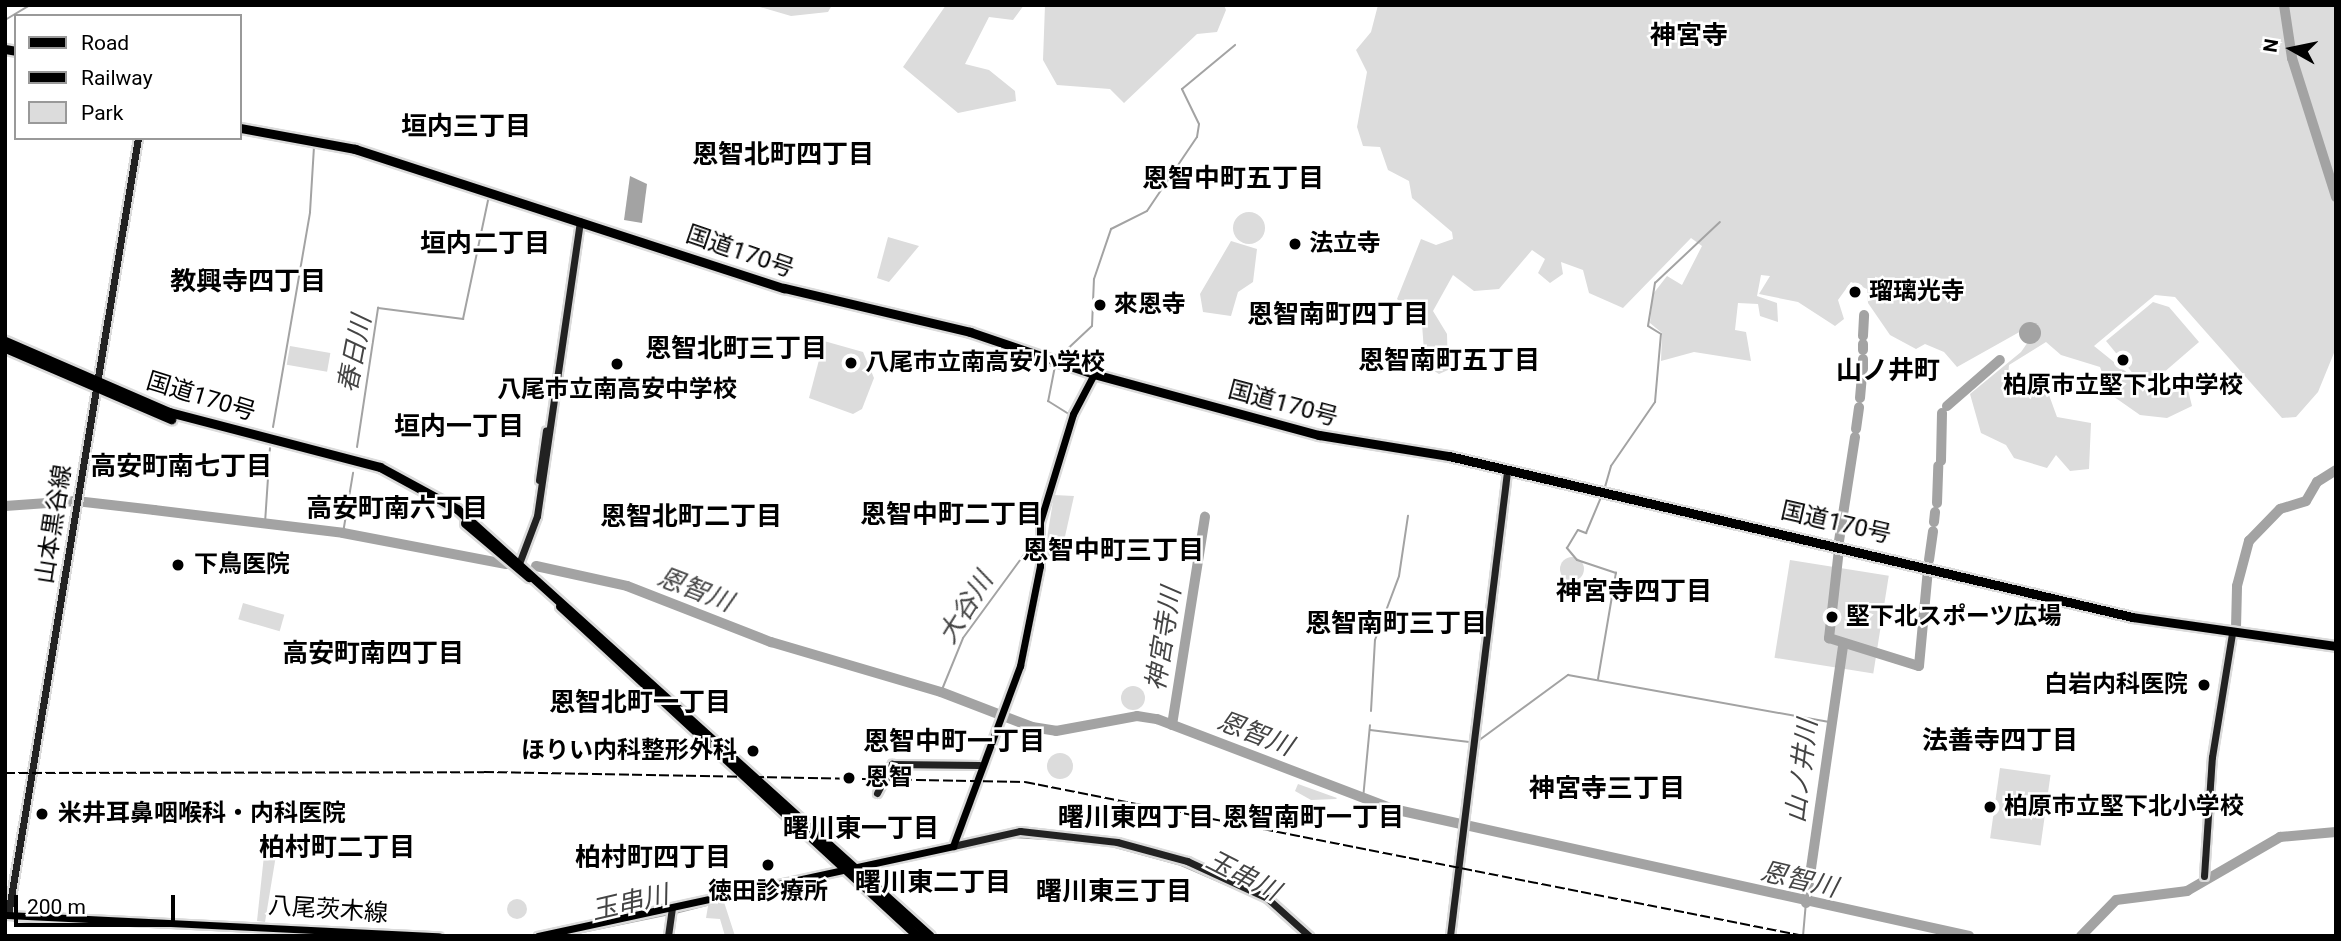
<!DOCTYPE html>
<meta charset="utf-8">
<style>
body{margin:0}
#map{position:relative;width:2341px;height:941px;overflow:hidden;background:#fff;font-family:Roboto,"Noto Sans JP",sans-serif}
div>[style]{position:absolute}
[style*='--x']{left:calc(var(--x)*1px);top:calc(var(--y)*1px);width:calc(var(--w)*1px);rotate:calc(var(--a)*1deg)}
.green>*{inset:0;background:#dcdcdc;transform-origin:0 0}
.round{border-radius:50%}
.water>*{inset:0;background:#a3a3a3}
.stream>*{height:2px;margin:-1px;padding:0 1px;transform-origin:1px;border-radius:1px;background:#a3a3a3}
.river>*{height:10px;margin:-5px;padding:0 5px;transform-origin:5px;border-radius:5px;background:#a3a3a3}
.roads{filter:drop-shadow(2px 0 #dbdbdb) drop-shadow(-2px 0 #dbdbdb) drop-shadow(0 2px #dbdbdb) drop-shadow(0 -2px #dbdbdb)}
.secondary>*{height:7px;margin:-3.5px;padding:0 3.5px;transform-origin:3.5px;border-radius:3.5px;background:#222}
.primary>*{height:7px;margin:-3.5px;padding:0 3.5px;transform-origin:3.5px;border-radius:3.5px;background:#000}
.highway>*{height:9px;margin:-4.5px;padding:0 4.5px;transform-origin:4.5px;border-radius:4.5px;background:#000}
.rail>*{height:2px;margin-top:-1px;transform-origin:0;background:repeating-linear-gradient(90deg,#000 0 10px,transparent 0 13.5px)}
.dots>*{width:19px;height:19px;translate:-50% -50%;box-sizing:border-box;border:4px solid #fff;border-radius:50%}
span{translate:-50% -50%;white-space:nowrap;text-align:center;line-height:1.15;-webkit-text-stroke:5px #fff;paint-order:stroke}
.poi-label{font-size:24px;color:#000;font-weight:700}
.left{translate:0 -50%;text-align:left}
.right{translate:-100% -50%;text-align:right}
.street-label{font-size:24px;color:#000}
.neighbourhood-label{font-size:26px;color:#000;font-weight:700}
.water-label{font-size:26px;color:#444;font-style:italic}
.frame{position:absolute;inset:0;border:7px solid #000;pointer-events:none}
.legend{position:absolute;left:14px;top:14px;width:228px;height:126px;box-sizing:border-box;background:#fff;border:2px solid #999;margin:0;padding:9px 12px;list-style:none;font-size:21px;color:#000}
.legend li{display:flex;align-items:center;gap:14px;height:35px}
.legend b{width:35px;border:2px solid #999}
.north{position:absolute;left:2257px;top:14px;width:70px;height:70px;-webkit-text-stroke:5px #fff;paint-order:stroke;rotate:279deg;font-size:19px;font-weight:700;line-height:28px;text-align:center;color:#000}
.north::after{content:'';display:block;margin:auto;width:24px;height:32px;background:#000;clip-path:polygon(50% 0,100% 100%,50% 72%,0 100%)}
.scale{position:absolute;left:14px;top:895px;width:161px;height:32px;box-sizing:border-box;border:4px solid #000;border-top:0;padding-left:9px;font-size:21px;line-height:24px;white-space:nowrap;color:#000;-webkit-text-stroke:5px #fff;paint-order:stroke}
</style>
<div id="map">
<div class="green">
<i style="clip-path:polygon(753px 5px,832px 5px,828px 12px,791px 16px)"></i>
<i style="clip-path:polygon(946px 5px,1024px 5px,1013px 20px,989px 17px,965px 64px,989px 70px,1015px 91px,1016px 101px,958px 113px,903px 67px)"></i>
<i style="clip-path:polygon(1045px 5px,1224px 5px,1226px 10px,1217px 32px,1197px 34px,1124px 103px,1110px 89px,1057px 85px,1043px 60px)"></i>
<i style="clip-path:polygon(1378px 5px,2336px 5px,2336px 348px,2318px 392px,2296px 417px,2282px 418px,2175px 297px,2155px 295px,2094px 346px,2155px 395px,2188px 390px,2192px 406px,2167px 418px,2140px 415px,2110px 394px,2100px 367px,2061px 355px,2046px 342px,2009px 365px,2007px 389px,2049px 395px,2057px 417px,2091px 423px,2089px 469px,2070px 471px,2056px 455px,2047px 468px,2014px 458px,2006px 445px,1981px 433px,1970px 394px,2021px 352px,2028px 342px,2023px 330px,1957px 367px,1944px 352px,1925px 344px,1916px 349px,1890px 335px,1868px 303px,1867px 289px,1851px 282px,1838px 300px,1844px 319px,1835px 326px,1798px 302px,1759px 294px,1770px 276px,1761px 275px,1757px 296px,1777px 303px,1778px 322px,1760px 316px,1758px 304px,1738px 303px,1735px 330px,1746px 332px,1751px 361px,1694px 352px,1661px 361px,1662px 333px,1650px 323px,1653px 294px,1667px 276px,1682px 285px,1702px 246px,1691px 238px,1623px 308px,1589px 293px,1583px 270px,1561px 262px,1563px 274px,1550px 283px,1538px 273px,1545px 259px,1532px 250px,1499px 289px,1474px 291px,1453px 275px,1433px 311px,1447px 334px,1448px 370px,1439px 374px,1425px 365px,1422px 324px,1397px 299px,1421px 239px,1436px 245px,1453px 239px,1452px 232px,1412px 198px,1409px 181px,1388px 170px,1380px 147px,1363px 146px,1357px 127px,1367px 72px,1356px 50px,1371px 32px)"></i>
<i class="round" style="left:1233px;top:212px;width:32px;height:32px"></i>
<i style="clip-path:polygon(888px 237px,919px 246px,889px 282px,877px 278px)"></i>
<i style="clip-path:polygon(1231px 241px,1257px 249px,1253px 282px,1238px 292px,1231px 316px,1203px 312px,1200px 294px)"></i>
<i style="clip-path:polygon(2153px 302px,2169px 307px,2199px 342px,2155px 380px,2135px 376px,2106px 341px)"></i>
<i style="clip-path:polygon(824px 341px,863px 352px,874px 378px,862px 409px,853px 414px,809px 398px)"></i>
<i style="left:290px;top:346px;width:41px;height:19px;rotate:10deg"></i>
<i style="clip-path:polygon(1054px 495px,1074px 496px,1064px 541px,1043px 563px)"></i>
<i class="round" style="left:1560px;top:557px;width:24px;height:24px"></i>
<i style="left:1790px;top:560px;width:100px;height:99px;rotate:9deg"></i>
<i style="left:243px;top:603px;width:43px;height:17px;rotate:16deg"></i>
<i class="round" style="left:1121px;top:686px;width:24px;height:24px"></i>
<i class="round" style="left:1047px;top:753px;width:26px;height:26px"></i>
<i style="left:2000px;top:768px;width:51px;height:71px;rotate:8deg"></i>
<i style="clip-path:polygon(1298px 784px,1337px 798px,1336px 799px,1311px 800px,1295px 791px)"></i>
<i style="clip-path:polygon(265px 846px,277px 849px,265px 922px,257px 921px)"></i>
<i class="round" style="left:507px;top:899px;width:20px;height:20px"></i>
<i style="clip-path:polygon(724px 902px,735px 936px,725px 936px,720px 919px,706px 918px,708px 906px)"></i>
</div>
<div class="water">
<i style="clip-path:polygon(630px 176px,647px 184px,642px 223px,624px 220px)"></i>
<i class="round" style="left:2019px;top:322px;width:22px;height:22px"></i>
</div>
<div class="stream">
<i style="--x:5;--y:20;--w:29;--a:-31"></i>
<i style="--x:1061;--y:355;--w:42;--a:-43.1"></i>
<i style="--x:1092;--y:326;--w:47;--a:-87.6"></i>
<i style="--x:1094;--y:279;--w:53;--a:-71.2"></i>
<i style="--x:1111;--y:229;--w:40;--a:-26.6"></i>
<i style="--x:1147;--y:211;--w:89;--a:-56"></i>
<i style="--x:1197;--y:137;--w:13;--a:-81"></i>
<i style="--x:1199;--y:124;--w:39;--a:-116"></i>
<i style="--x:1182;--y:89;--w:69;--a:-39.7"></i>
<i style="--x:1055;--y:366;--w:36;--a:101"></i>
<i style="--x:1048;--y:401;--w:25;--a:32"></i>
<i style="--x:273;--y:427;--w:218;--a:-80.2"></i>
<i style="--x:310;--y:212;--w:66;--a:-86.5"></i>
<i style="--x:357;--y:447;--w:141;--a:-81.4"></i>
<i style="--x:378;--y:308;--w:86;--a:7.4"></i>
<i style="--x:463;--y:319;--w:126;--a:-78.1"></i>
<i style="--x:1605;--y:487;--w:22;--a:-74"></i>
<i style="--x:1611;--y:466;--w:78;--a:-55.5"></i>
<i style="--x:1655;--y:402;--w:68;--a:-85"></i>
<i style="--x:1661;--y:334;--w:15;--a:-148"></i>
<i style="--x:1648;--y:326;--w:44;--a:-80.8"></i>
<i style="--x:1655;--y:283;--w:89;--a:-43.2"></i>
<i style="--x:265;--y:523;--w:75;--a:-86.2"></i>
<i style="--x:1043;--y:526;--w:33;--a:-74"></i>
<i style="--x:343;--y:533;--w:61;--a:-80.5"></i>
<i style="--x:1598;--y:679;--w:108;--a:-80.4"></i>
<i style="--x:1616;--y:573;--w:41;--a:-161.6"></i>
<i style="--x:1577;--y:560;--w:16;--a:-130"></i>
<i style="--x:1567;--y:548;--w:21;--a:-59"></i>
<i style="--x:1578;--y:530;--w:9;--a:21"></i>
<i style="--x:1586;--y:533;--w:41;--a:-67.2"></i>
<i style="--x:941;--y:692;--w:58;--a:-67.8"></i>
<i style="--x:963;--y:638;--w:125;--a:-53.8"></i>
<i style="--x:1371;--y:711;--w:71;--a:-86.8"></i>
<i style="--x:1375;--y:640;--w:68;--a:-69.4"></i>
<i style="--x:1399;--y:576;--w:61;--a:-81.5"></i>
<i style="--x:1370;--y:730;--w:100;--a:6.9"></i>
<i style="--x:1478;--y:741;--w:112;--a:-36.3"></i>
<i style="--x:1568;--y:675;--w:264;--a:10.2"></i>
<i style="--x:1363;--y:799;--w:74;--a:-84.6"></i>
<i style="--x:1104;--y:844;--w:80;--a:15.3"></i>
<i style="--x:1181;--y:865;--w:93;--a:23.5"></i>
<i style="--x:872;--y:868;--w:144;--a:-12.4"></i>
<i style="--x:1013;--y:837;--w:68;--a:3.4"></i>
<i style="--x:675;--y:913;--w:103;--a:-14"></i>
<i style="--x:14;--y:921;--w:178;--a:2.3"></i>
<i style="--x:295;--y:933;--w:44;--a:3.9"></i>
<i style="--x:563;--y:936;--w:109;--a:-11.6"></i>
<i style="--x:1803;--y:936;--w:33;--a:-85"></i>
</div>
<div class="river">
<i style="--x:2284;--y:5;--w:54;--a:81.4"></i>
<i style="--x:2292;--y:58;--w:146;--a:72.4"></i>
<i style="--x:1863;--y:336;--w:21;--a:-87"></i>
<i style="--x:1863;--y:350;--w:6;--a:-90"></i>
<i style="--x:1863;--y:369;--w:10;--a:-90"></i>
<i style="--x:1860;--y:398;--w:21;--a:-85"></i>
<i style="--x:1947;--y:406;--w:70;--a:-41"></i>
<i style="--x:1856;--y:429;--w:22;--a:-82"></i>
<i style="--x:1941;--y:461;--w:48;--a:-88.8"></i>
<i style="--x:1937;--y:503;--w:37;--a:-88"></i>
<i style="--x:5;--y:506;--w:71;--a:-4"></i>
<i style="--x:76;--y:501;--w:79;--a:6.6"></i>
<i style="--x:154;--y:510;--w:190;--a:6.9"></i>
<i style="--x:343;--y:533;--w:166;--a:10.8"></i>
<i style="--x:1842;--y:521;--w:85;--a:-81.2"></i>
<i style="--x:1934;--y:522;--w:10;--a:-84"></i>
<i style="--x:1839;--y:541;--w:12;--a:-81"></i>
<i style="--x:1839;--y:549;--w:90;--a:96.4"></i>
<i style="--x:1829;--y:638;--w:94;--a:17.3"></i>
<i style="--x:1919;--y:666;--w:97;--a:-84.7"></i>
<i style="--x:1929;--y:560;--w:29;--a:-82"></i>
<i style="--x:536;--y:566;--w:93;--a:12.4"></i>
<i style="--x:627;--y:586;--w:155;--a:21.3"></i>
<i style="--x:771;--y:642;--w:177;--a:16.4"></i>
<i style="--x:941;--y:692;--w:97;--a:21"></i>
<i style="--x:1032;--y:727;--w:24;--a:9"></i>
<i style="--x:1056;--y:731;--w:82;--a:-10.5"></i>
<i style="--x:1137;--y:716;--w:20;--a:9"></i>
<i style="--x:1157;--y:719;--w:253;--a:20.9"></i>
<i style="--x:1393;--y:809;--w:590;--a:12.43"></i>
<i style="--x:2236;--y:628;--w:42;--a:-88.6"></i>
<i style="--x:2237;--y:586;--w:47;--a:-75.1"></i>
<i style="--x:2249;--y:541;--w:45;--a:-45.9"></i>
<i style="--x:2280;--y:509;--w:27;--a:-17"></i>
<i style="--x:2306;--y:501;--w:22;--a:-60"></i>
<i style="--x:2317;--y:482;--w:22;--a:-32"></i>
<i style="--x:1172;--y:725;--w:211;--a:-81"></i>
<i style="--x:1806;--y:903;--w:261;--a:-81.8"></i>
<i style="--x:2081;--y:936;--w:50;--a:-45.8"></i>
<i style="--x:2116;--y:900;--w:72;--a:-7.2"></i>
<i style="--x:2187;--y:891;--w:108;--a:-30.1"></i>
<i style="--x:2280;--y:837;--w:56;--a:-5.1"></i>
</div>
<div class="roads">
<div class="secondary">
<i style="--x:539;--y:480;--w:50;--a:-82"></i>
<i style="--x:520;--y:561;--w:48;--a:-69.3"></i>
<i style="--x:537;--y:516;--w:298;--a:-81.7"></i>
<i style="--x:877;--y:793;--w:33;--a:-63"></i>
<i style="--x:892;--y:764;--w:87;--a:0.7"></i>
<i style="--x:953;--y:846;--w:69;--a:-12.6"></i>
<i style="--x:1020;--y:831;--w:98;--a:6.5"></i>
<i style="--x:1117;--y:842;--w:73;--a:15.2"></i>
<i style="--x:1187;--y:861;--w:88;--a:24.8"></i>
<i style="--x:1267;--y:898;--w:57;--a:42.1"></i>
<i style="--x:2204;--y:876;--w:119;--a:-86.2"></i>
<i style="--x:2212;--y:757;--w:126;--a:-80.8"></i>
<i style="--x:8;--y:915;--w:788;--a:-80.5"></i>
<i style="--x:668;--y:936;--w:27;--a:-82"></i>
<i style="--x:1450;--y:936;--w:466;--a:-83"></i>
</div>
<div class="primary">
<i style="--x:5;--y:915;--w:434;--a:2.8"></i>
<i style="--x:538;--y:936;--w:425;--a:-12.2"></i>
<i style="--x:953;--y:846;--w:192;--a:-69.6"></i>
<i style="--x:1020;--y:666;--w:102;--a:-78.7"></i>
<i style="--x:1040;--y:566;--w:44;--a:-90"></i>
<i style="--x:1040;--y:522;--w:113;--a:-73"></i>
<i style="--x:1073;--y:414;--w:45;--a:-62.3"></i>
</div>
<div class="highway">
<i style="--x:5;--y:49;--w:11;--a:10"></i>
<i style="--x:240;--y:128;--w:117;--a:10.3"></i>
<i style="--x:355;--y:149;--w:451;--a:18"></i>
<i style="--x:784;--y:288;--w:191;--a:13.3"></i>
<i style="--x:970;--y:332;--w:131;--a:18.7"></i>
<i style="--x:1094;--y:374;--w:233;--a:15.2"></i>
<i style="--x:1319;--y:435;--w:132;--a:9.2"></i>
<i style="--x:1449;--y:456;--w:702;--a:13.26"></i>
<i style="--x:2132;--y:617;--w:206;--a:8.1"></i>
<i style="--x:5;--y:341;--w:179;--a:23.4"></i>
<i style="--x:169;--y:412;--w:218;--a:14.6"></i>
<i style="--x:380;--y:467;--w:88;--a:28.6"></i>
<i style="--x:457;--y:509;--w:637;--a:42.07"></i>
<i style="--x:5;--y:348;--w:181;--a:23.2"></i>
<i style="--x:465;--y:523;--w:84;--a:40.2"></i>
<i style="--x:560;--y:606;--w:487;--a:42.7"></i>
</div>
</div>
<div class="rail">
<i style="--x:5;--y:773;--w:479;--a:-0.1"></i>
<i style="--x:484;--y:772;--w:541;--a:1.06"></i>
<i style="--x:1025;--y:782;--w:794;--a:11.18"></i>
<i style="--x:199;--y:801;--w:26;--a:23"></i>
</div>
<div class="dots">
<i style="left:1295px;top:244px;background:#000"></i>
<i style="left:1855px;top:292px;background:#000"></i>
<i style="left:1100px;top:305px;background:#000"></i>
<i style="left:2123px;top:360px;background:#000"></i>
<i style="left:851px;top:363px;background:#000"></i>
<i style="left:617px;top:364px;background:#000"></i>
<i style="left:178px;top:565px;background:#000"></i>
<i style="left:1832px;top:617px;background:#000"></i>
<i style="left:2204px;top:685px;background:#000"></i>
<i style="left:753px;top:751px;background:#000"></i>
<i style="left:849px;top:778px;background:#000"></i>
<i style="left:1990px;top:807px;background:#000"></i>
<i style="left:42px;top:814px;background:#000"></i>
<i style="left:768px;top:865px;background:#000"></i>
</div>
<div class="poi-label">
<span class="left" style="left:1309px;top:244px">法立寺</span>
<span class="left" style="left:1869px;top:292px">瑠璃光寺</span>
<span class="left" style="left:1114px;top:305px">來恩寺</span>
<span class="left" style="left:865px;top:363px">八尾市立南高安小学校</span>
<span style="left:2123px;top:386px">柏原市立堅下北中学校</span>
<span style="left:617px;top:390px">八尾市立南高安中学校</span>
<span class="left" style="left:194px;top:565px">下鳥医院</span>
<span class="left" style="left:1846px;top:617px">堅下北スポーツ広場</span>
<span class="right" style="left:2188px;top:685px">白岩内科医院</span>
<span class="right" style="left:737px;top:751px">ほりい内科整形外科</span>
<span class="left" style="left:865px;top:778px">恩智</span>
<span class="left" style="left:2004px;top:807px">柏原市立堅下北小学校</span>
<span class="left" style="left:58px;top:814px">米井耳鼻咽喉科・内科医院</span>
<span style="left:768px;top:892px">徳田診療所</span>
</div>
<div class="street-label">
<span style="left:740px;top:252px;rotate:19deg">国道170号</span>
<span style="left:201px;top:397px;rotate:17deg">国道170号</span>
<span style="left:1283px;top:404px;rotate:15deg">国道170号</span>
<span style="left:1836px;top:523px;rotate:13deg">国道170号</span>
<span style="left:54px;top:524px;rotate:-81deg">山本黒谷線</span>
<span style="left:328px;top:910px;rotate:4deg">八尾茨木線</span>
</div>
<div class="neighbourhood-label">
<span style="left:1689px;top:36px">神宮寺</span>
<span style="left:466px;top:127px">垣内三丁目</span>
<span style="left:783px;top:155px">恩智北町四丁目</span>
<span style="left:1233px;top:179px">恩智中町五丁目</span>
<span style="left:485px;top:244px">垣内二丁目</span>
<span style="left:248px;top:282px">教興寺四丁目</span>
<span style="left:1338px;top:315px">恩智南町四丁目</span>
<span style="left:736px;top:349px">恩智北町三丁目</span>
<span style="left:1449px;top:361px">恩智南町五丁目</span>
<span style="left:1888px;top:371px">山ノ井町</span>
<span style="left:459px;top:427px">垣内一丁目</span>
<span style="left:181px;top:467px">高安町南七丁目</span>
<span style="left:397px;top:509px">高安町南六丁目</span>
<span style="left:951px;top:515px">恩智中町二丁目</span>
<span style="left:691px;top:517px">恩智北町二丁目</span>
<span style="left:1113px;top:551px">恩智中町三丁目</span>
<span style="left:1634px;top:592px">神宮寺四丁目</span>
<span style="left:1396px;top:624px">恩智南町三丁目</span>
<span style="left:373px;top:654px">高安町南四丁目</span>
<span style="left:640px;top:703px">恩智北町一丁目</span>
<span style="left:2000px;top:741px">法善寺四丁目</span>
<span style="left:954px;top:742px">恩智中町一丁目</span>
<span style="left:1607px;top:789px">神宮寺三丁目</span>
<span style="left:1136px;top:818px">曙川東四丁目</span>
<span style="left:1313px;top:818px">恩智南町一丁目</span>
<span style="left:861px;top:829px">曙川東一丁目</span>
<span style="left:337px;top:848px">柏村町二丁目</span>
<span style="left:653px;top:858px">柏村町四丁目</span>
<span style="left:933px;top:883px">曙川東二丁目</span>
<span style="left:1114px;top:892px">曙川東三丁目</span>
</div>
<div class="water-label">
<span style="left:355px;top:354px;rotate:-79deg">春日川</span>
<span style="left:695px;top:590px;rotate:21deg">恩智川</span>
<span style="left:966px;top:608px;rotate:-58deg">大谷川</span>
<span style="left:1164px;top:639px;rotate:-81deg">神宮寺川</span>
<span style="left:1255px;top:734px;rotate:21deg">恩智川</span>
<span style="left:1802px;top:771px;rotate:-83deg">山ノ井川</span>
<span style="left:1243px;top:876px;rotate:27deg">玉串川</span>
<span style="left:1799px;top:880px;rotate:13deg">恩智川</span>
<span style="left:630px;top:903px;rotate:-13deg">玉串川</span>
</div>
<div class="frame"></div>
<ul class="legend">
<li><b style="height:9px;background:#000"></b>Road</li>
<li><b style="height:9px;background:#000"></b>Railway</li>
<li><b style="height:19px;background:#dcdcdc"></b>Park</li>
</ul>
<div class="north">N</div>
<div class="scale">200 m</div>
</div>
